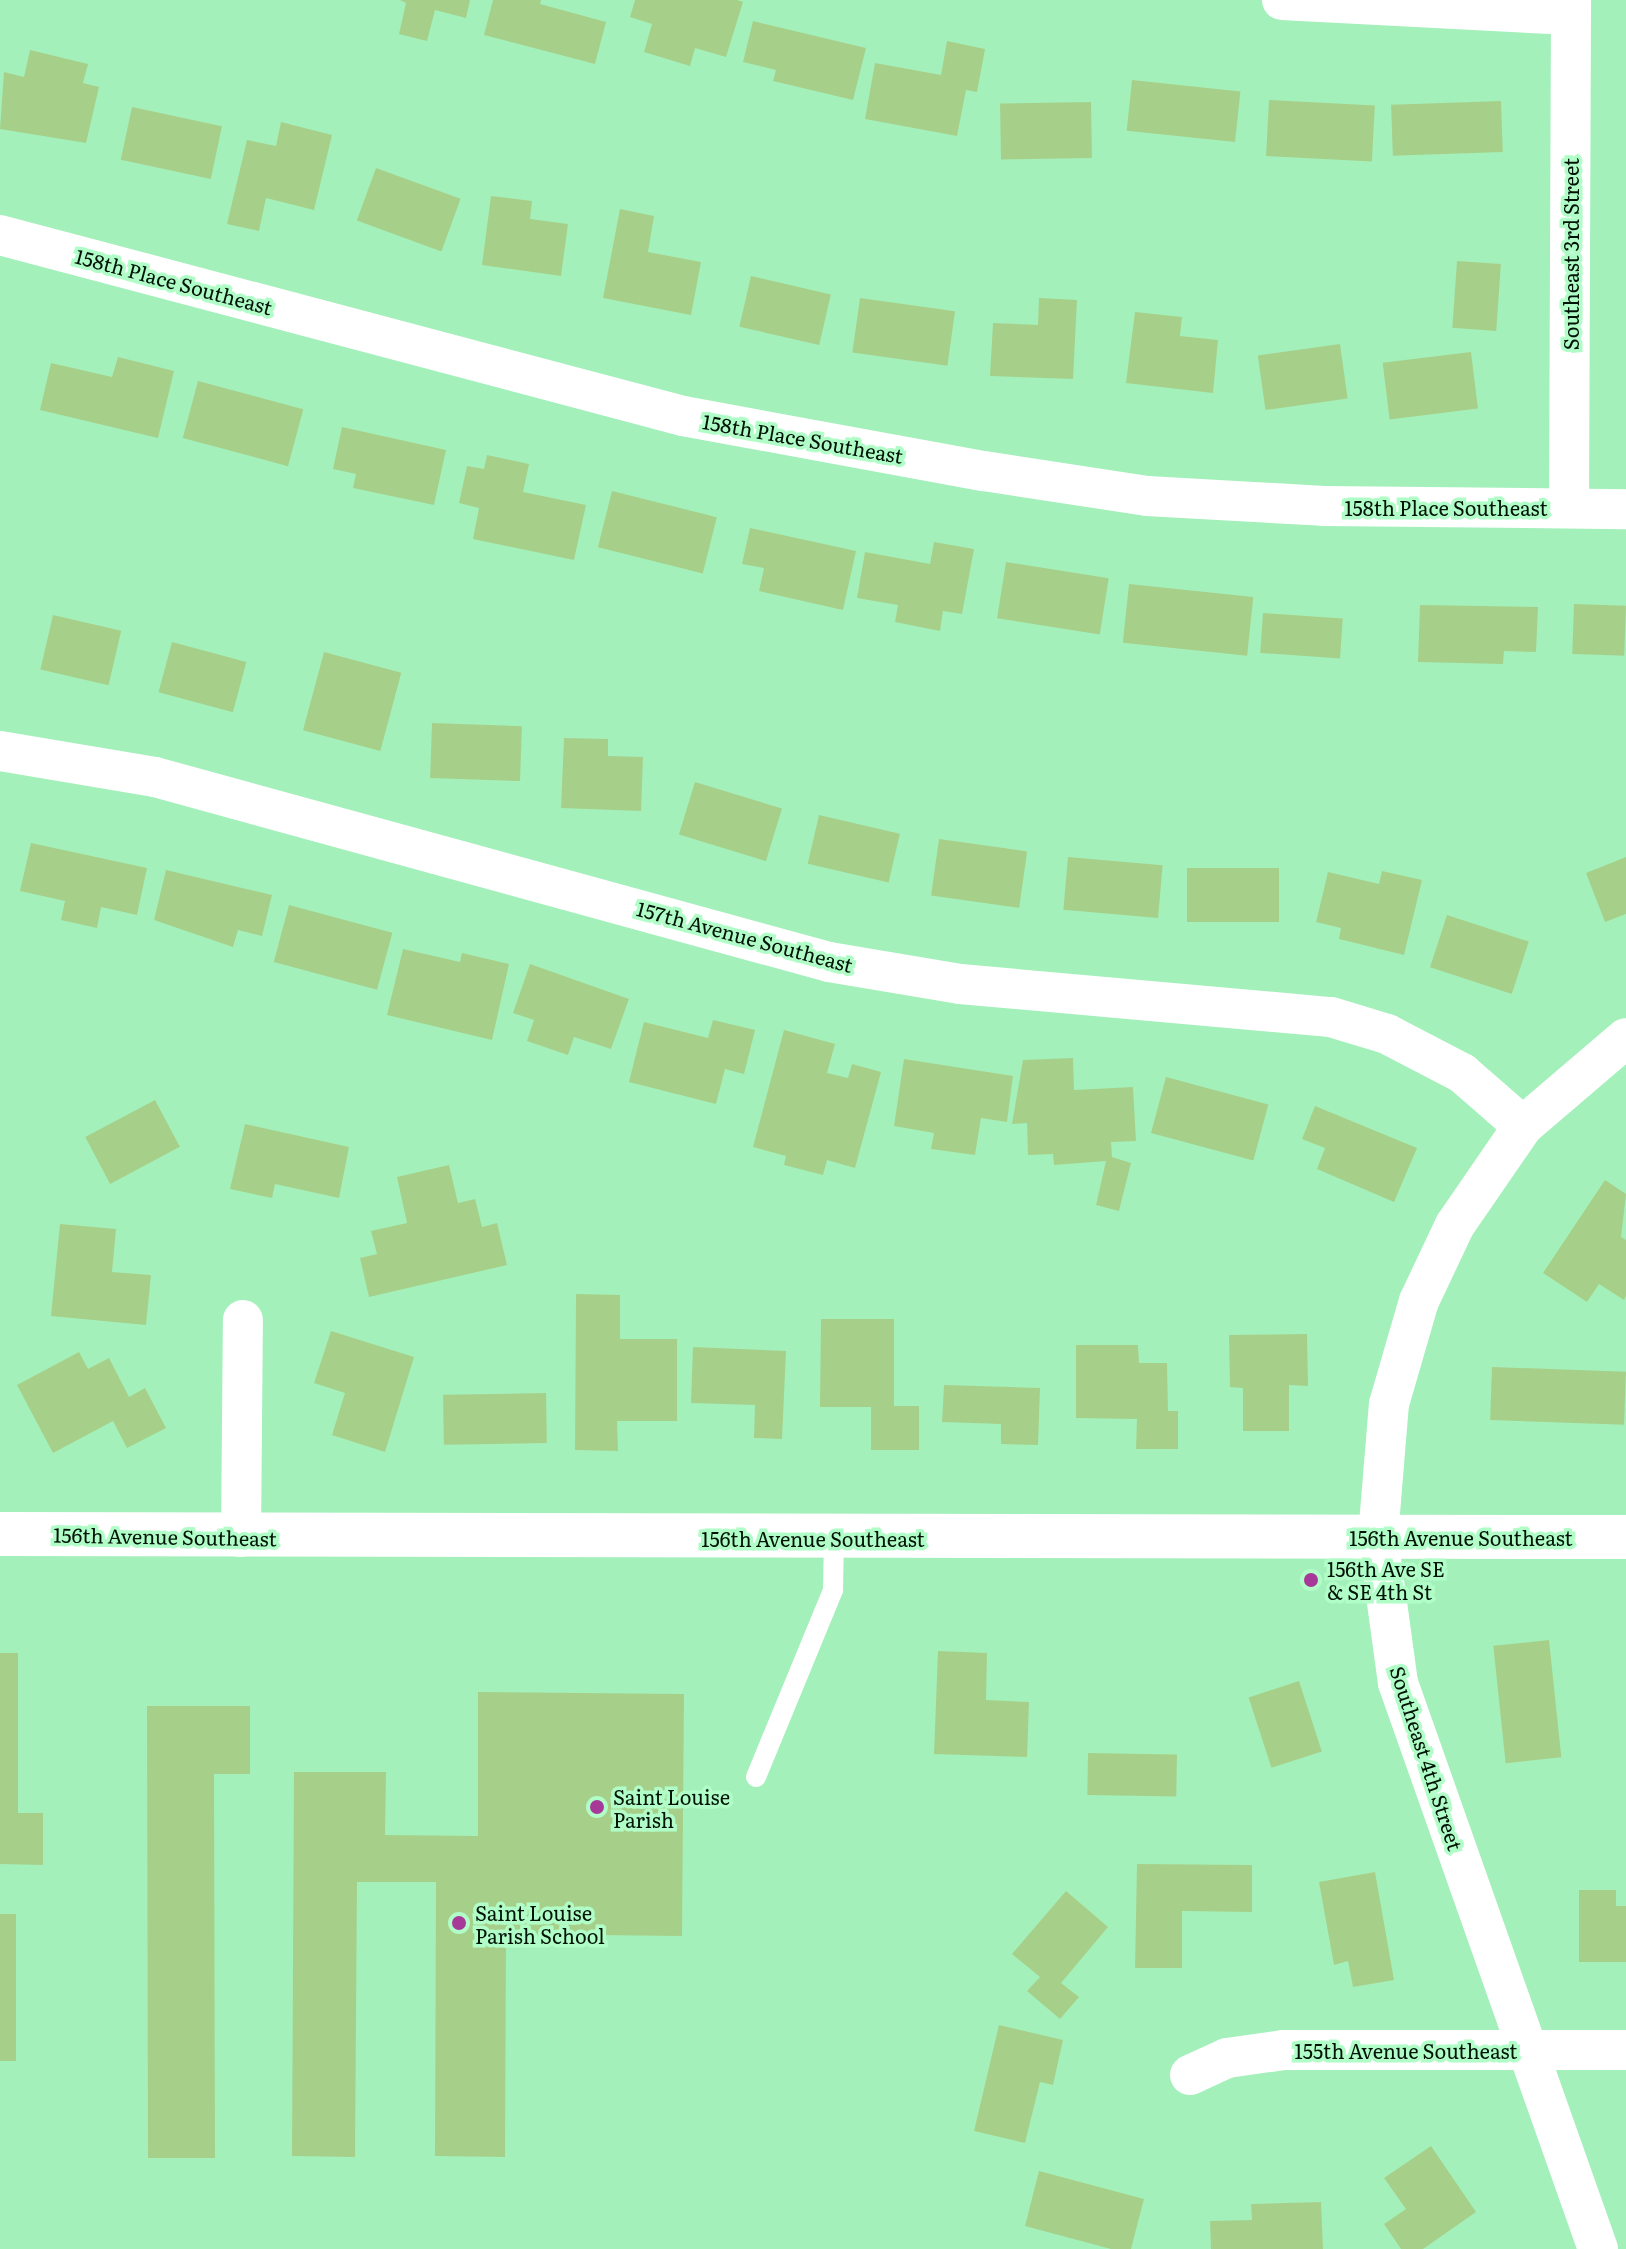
<!DOCTYPE html>
<style>
body{margin:0}
#map{position:relative;width:1626px;height:2249px;overflow:hidden;background:#a4f0bb;font-family:Literata,serif}
div>[style]{position:absolute}
[style*='--x']{left:calc(var(--x)*1px);top:calc(var(--y)*1px);width:calc(var(--w)*1px);rotate:calc(var(--a)*1deg)}
.building>*{inset:0;background:#a6d08a;transform-origin:0 0}
.service>*{height:20px;margin:-10px;padding:0 10px;transform-origin:10px;border-radius:10px;background:#fff}
.minor>*{height:40px;margin:-20px;padding:0 20px;transform-origin:20px;border-radius:20px;background:#fff}
.tertiary>*{height:44px;margin:-22px;padding:0 22px;transform-origin:22px;border-radius:22px;background:#fff}
.dots>*{width:22px;height:22px;translate:-50% -50%;box-sizing:border-box;border:4px solid #b1fdc8;border-radius:50%}
span{translate:-50% -50%;white-space:nowrap;text-align:center;line-height:1.15;-webkit-text-stroke:7px #b1fdc8;paint-order:stroke}
.street-label{font-size:20px;color:#001306}
.poi-label{font-size:20px;color:#001306}
.left{translate:0 -50%;text-align:left}
</style>
<div id="map">
<div class="building">
<i style="clip-path:polygon(400px 0,470px 0,466px 18px,435px 10px,427px 41px,399px 34px,406px 3px)"></i>
<i style="clip-path:polygon(493px 0,541px 0,540px 4px,606px 22px,595px 64px,484px 35px)"></i>
<i style="clip-path:polygon(635px 0,737px 0,743px 2px,726px 57px,695px 48px,690px 66px,644px 52px,652px 24px,630px 17px)"></i>
<i style="clip-path:polygon(753px 21px,866px 48px,853px 100px,773px 81px,776px 70px,743px 62px)"></i>
<i style="clip-path:polygon(947px 41px,985px 49px,977px 92px,966px 90px,957px 136px,865px 119px,875px 63px,941px 75px)"></i>
<i style="clip-path:polygon(30px 50px,88px 64px,83px 83px,99px 87px,86px 143px,0 129px,4px 72px,24px 77px)"></i>
<i style="left:1132px;top:80px;width:109px;height:51px;rotate:6deg"></i>
<i style="left:1269px;top:100px;width:106px;height:56px;rotate:3deg"></i>
<i style="left:1501px;top:101px;width:51px;height:110px;rotate:88deg"></i>
<i style="left:1091px;top:102px;width:56px;height:91px;rotate:89deg"></i>
<i style="left:132px;top:107px;width:92px;height:54px;rotate:12deg"></i>
<i style="clip-path:polygon(281px 122px,332px 135px,314px 210px,266px 198px,259px 231px,227px 224px,247px 140px,276px 146px)"></i>
<i style="left:376px;top:168px;width:90px;height:56px;rotate:20deg"></i>
<i style="clip-path:polygon(491px 196px,532px 201px,530px 219px,568px 224px,561px 276px,482px 265px)"></i>
<i style="clip-path:polygon(620px 209px,654px 216px,648px 252px,701px 262px,691px 315px,603px 298px)"></i>
<i style="left:1457px;top:261px;width:44px;height:67px;rotate:4deg"></i>
<i style="left:751px;top:276px;width:82px;height:52px;rotate:13deg"></i>
<i style="left:860px;top:298px;width:96px;height:55px;rotate:8deg"></i>
<i style="clip-path:polygon(1039px 298px,1077px 300px,1073px 379px,990px 376px,993px 323px,1038px 325px)"></i>
<i style="clip-path:polygon(1135px 312px,1182px 317px,1180px 336px,1218px 340px,1213px 393px,1126px 383px)"></i>
<i style="left:1340px;top:344px;width:55px;height:83px;rotate:82deg"></i>
<i style="left:1471px;top:352px;width:57px;height:89px;rotate:83deg"></i>
<i style="clip-path:polygon(118px 357px,174px 371px,158px 438px,40px 410px,51px 363px,112px 377px)"></i>
<i style="left:198px;top:381px;width:109px;height:59px;rotate:15deg"></i>
<i style="clip-path:polygon(342px 427px,446px 450px,434px 505px,353px 488px,356px 474px,333px 469px)"></i>
<i style="clip-path:polygon(487px 455px,529px 464px,523px 492px,586px 505px,574px 560px,473px 539px,479px 508px,459px 503px,467px 466px,484px 469px)"></i>
<i style="left:612px;top:491px;width:108px;height:58px;rotate:14deg"></i>
<i style="clip-path:polygon(750px 528px,856px 551px,843px 610px,759px 591px,764px 568px,742px 564px)"></i>
<i style="clip-path:polygon(934px 542px,974px 549px,962px 614px,943px 611px,940px 631px,895px 622px,898px 605px,857px 598px,865px 552px,930px 564px)"></i>
<i style="left:1006px;top:562px;width:104px;height:57px;rotate:9deg"></i>
<i style="left:1129px;top:584px;width:125px;height:59px;rotate:6deg"></i>
<i style="left:1574px;top:604px;width:52px;height:50px;rotate:2deg"></i>
<i style="clip-path:polygon(1420px 605px,1538px 607px,1536px 652px,1504px 651px,1503px 664px,1418px 662px)"></i>
<i style="left:1263px;top:613px;width:80px;height:40px;rotate:4deg"></i>
<i style="left:53px;top:615px;width:70px;height:56px;rotate:13deg"></i>
<i style="left:172px;top:642px;width:77px;height:52px;rotate:15deg"></i>
<i style="left:324px;top:652px;width:80px;height:81px;rotate:15deg"></i>
<i style="left:432px;top:723px;width:90px;height:55px;rotate:2deg"></i>
<i style="clip-path:polygon(564px 738px,608px 739px,608px 756px,643px 757px,641px 811px,561px 808px)"></i>
<i style="left:695px;top:782px;width:91px;height:55px;rotate:17deg"></i>
<i style="left:819px;top:815px;width:83px;height:50px;rotate:13deg"></i>
<i style="left:939px;top:839px;width:89px;height:57px;rotate:8deg"></i>
<i style="clip-path:polygon(31px 843px,147px 868px,137px 915px,101px 907px,97px 928px,61px 920px,65px 901px,20px 891px)"></i>
<i style="left:1068px;top:857px;width:95px;height:53px;rotate:5deg"></i>
<i style="clip-path:polygon(1626px 857px,1626px 914px,1605px 922px,1586px 873px)"></i>
<i style="left:1279px;top:868px;width:54px;height:92px;rotate:90deg"></i>
<i style="clip-path:polygon(166px 870px,272px 895px,262px 936px,238px 930px,233px 947px,154px 920px)"></i>
<i style="clip-path:polygon(1382px 871px,1422px 880px,1404px 955px,1339px 939px,1341px 928px,1316px 922px,1328px 872px,1379px 884px)"></i>
<i style="left:289px;top:905px;width:107px;height:59px;rotate:15deg"></i>
<i style="left:1447px;top:915px;width:86px;height:55px;rotate:18deg"></i>
<i style="clip-path:polygon(403px 949px,460px 962px,462px 953px,509px 964px,492px 1040px,387px 1015px)"></i>
<i style="clip-path:polygon(530px 964px,629px 999px,611px 1049px,574px 1037px,568px 1055px,527px 1041px,534px 1020px,513px 1013px)"></i>
<i style="clip-path:polygon(713px 1020px,755px 1030px,744px 1074px,725px 1069px,716px 1104px,629px 1082px,644px 1022px,708px 1038px)"></i>
<i style="clip-path:polygon(784px 1030px,835px 1044px,827px 1073px,848px 1078px,852px 1064px,881px 1072px,855px 1168px,827px 1160px,823px 1175px,784px 1165px,786px 1156px,753px 1147px)"></i>
<i style="clip-path:polygon(1073px 1058px,1074px 1090px,1133px 1087px,1136px 1141px,1111px 1142px,1112px 1157px,1131px 1163px,1119px 1211px,1096px 1205px,1106px 1161px,1054px 1165px,1053px 1154px,1028px 1155px,1027px 1123px,1012px 1124px,1023px 1060px)"></i>
<i style="clip-path:polygon(904px 1059px,1013px 1076px,1007px 1122px,981px 1118px,975px 1155px,931px 1149px,934px 1133px,894px 1126px)"></i>
<i style="left:1166px;top:1077px;width:106px;height:58px;rotate:15deg"></i>
<i style="left:155px;top:1100px;width:53px;height:79px;rotate:62deg"></i>
<i style="clip-path:polygon(1315px 1106px,1417px 1148px,1394px 1202px,1317px 1169px,1325px 1148px,1302px 1139px)"></i>
<i style="clip-path:polygon(245px 1124px,349px 1147px,339px 1198px,275px 1184px,272px 1198px,230px 1189px)"></i>
<i style="clip-path:polygon(449px 1165px,458px 1203px,475px 1199px,482px 1227px,497px 1223px,507px 1265px,369px 1297px,360px 1258px,377px 1254px,371px 1231px,407px 1223px,397px 1177px)"></i>
<i style="clip-path:polygon(1605px 1180px,1626px 1194px,1621px 1237px,1626px 1240px,1626px 1296px,1624px 1300px,1599px 1284px,1587px 1302px,1543px 1273px)"></i>
<i style="clip-path:polygon(60px 1224px,116px 1229px,112px 1272px,151px 1275px,146px 1325px,51px 1316px)"></i>
<i style="clip-path:polygon(576px 1294px,620px 1295px,620px 1339px,677px 1339px,677px 1421px,617px 1421px,618px 1451px,575px 1450px)"></i>
<i style="clip-path:polygon(821px 1319px,894px 1319px,894px 1406px,919px 1406px,919px 1450px,871px 1450px,871px 1407px,820px 1407px)"></i>
<i style="clip-path:polygon(331px 1331px,414px 1357px,385px 1452px,332px 1435px,345px 1393px,314px 1383px)"></i>
<i style="clip-path:polygon(1307px 1334px,1308px 1386px,1289px 1385px,1289px 1431px,1243px 1431px,1243px 1388px,1230px 1387px,1229px 1335px)"></i>
<i style="clip-path:polygon(1076px 1345px,1138px 1345px,1139px 1363px,1167px 1363px,1168px 1411px,1178px 1411px,1178px 1449px,1136px 1449px,1137px 1419px,1076px 1418px)"></i>
<i style="clip-path:polygon(693px 1347px,786px 1351px,782px 1439px,754px 1438px,755px 1405px,691px 1403px)"></i>
<i style="clip-path:polygon(79px 1352px,88px 1369px,109px 1358px,129px 1397px,145px 1388px,166px 1428px,127px 1448px,113px 1421px,53px 1453px,17px 1385px)"></i>
<i style="left:1492px;top:1367px;width:134px;height:53px;rotate:2deg"></i>
<i style="clip-path:polygon(944px 1385px,1040px 1388px,1038px 1445px,1001px 1444px,1001px 1424px,942px 1422px)"></i>
<i style="left:546px;top:1393px;width:50px;height:103px;rotate:89deg"></i>
<i style="left:1549px;top:1640px;width:118px;height:56px;rotate:84deg"></i>
<i style="clip-path:polygon(938px 1651px,987px 1653px,986px 1700px,1029px 1702px,1027px 1757px,934px 1754px)"></i>
<i style="clip-path:polygon(0 1653px,18px 1653px,18px 1813px,43px 1813px,43px 1865px,0 1864px)"></i>
<i style="left:1299px;top:1681px;width:74px;height:53px;rotate:72deg"></i>
<i style="clip-path:polygon(478px 1692px,684px 1694px,682px 1936px,506px 1934px,505px 2157px,435px 2156px,436px 1882px,357px 1882px,355px 2157px,292px 2156px,294px 1772px,386px 1772px,385px 1835px,478px 1836px)"></i>
<i style="clip-path:polygon(147px 1706px,250px 1706px,250px 1774px,214px 1774px,215px 2158px,148px 2158px)"></i>
<i style="left:1088px;top:1753px;width:89px;height:42px;rotate:1deg"></i>
<i style="clip-path:polygon(1137px 1864px,1252px 1865px,1252px 1912px,1182px 1911px,1182px 1968px,1135px 1968px)"></i>
<i style="clip-path:polygon(1375px 1872px,1394px 1980px,1353px 1987px,1348px 1961px,1334px 1965px,1319px 1882px)"></i>
<i style="clip-path:polygon(1579px 1890px,1616px 1890px,1616px 1906px,1626px 1906px,1626px 1962px,1579px 1962px)"></i>
<i style="clip-path:polygon(1066px 1891px,1108px 1927px,1061px 1983px,1079px 1997px,1060px 2019px,1027px 1991px,1040px 1977px,1012px 1954px)"></i>
<i style="left:0;top:1914px;width:16px;height:147px"></i>
<i style="clip-path:polygon(999px 2025px,1063px 2040px,1053px 2085px,1040px 2082px,1025px 2143px,974px 2131px)"></i>
<i style="clip-path:polygon(1431px 2146px,1476px 2212px,1423px 2249px,1401px 2249px,1384px 2224px,1406px 2209px,1384px 2178px)"></i>
<i style="clip-path:polygon(1039px 2171px,1144px 2199px,1131px 2249px,1111px 2249px,1025px 2226px)"></i>
<i style="clip-path:polygon(1321px 2202px,1323px 2249px,1211px 2249px,1210px 2221px,1252px 2220px,1251px 2204px)"></i>
</div>
<div class="service">
<i style="--x:756;--y:1777;--w:202;--a:-67.6"></i>
<i style="--x:833;--y:1590;--w:52;--a:-88.9"></i>
</div>
<div class="minor">
<i style="--x:1282;--y:0;--w:289;--a:3"></i>
<i style="--x:0;--y:235;--w:707;--a:14.84"></i>
<i style="--x:683;--y:416;--w:306;--a:10.4"></i>
<i style="--x:984;--y:471;--w:165;--a:8.7"></i>
<i style="--x:1147;--y:496;--w:177;--a:3.2"></i>
<i style="--x:1324;--y:506;--w:302;--a:0.6"></i>
<i style="--x:1569;--y:508;--w:508;--a:-89.77"></i>
<i style="--x:0;--y:751;--w:157;--a:9.5"></i>
<i style="--x:155;--y:777;--w:699;--a:15.35"></i>
<i style="--x:829;--y:962;--w:133;--a:9.5"></i>
<i style="--x:960;--y:984;--w:372;--a:5.1"></i>
<i style="--x:1331;--y:1017;--w:59;--a:16.9"></i>
<i style="--x:1387;--y:1034;--w:85;--a:27.5"></i>
<i style="--x:1462;--y:1073;--w:81;--a:41"></i>
<i style="--x:241;--y:1537;--w:217;--a:-89.5"></i>
<i style="--x:1190;--y:2075;--w:41;--a:-24.7"></i>
<i style="--x:1227;--y:2058;--w:58;--a:-8"></i>
<i style="--x:1284;--y:2050;--w:342;--a:0"></i>
<i style="--x:1598;--y:2249;--w:600;--a:-109.46"></i>
<i style="--x:1398;--y:1683;--w:147;--a:-97.8"></i>
<i style="--x:1378;--y:1537;--w:133;--a:-85.3"></i>
<i style="--x:1389;--y:1404;--w:107;--a:-73.8"></i>
<i style="--x:1419;--y:1301;--w:84;--a:-64.7"></i>
<i style="--x:1455;--y:1225;--w:120;--a:-55.5"></i>
<i style="--x:1523;--y:1126;--w:135;--a:-40.5"></i>
</div>
<div class="tertiary">
<i style="--x:0;--y:1534;--w:1626;--a:0.11"></i>
</div>
<div class="dots">
<i style="left:1311px;top:1580px;background:#a73a99"></i>
<i style="left:597px;top:1807px;background:#a73a99"></i>
<i style="left:459px;top:1923px;background:#a73a99"></i>
</div>
<div class="street-label">
<span style="left:1570px;top:254px;rotate:-90deg">Southeast 3rd Street</span>
<span style="left:174px;top:281px;rotate:15deg">158th Place Southeast</span>
<span style="left:803px;top:438px;rotate:10deg">158th Place Southeast</span>
<span style="left:1446px;top:507px">158th Place Southeast</span>
<span style="left:745px;top:936px;rotate:15deg">157th Avenue Southeast</span>
<span style="left:165px;top:1536px;rotate:1deg">156th Avenue Southeast</span>
<span style="left:1461px;top:1537px">156th Avenue Southeast</span>
<span style="left:813px;top:1538px">156th Avenue Southeast</span>
<span style="left:1427px;top:1758px;rotate:72deg">Southeast 4th Street</span>
<span style="left:1406px;top:2050px">155th Avenue Southeast</span>
</div>
<div class="poi-label">
<span class="left" style="left:1327px;top:1580px">156th Ave SE<br>&amp; SE 4th St</span>
<span class="left" style="left:613px;top:1808px">Saint Louise<br>Parish</span>
<span class="left" style="left:475px;top:1924px">Saint Louise<br>Parish School</span>
</div>
</div>
